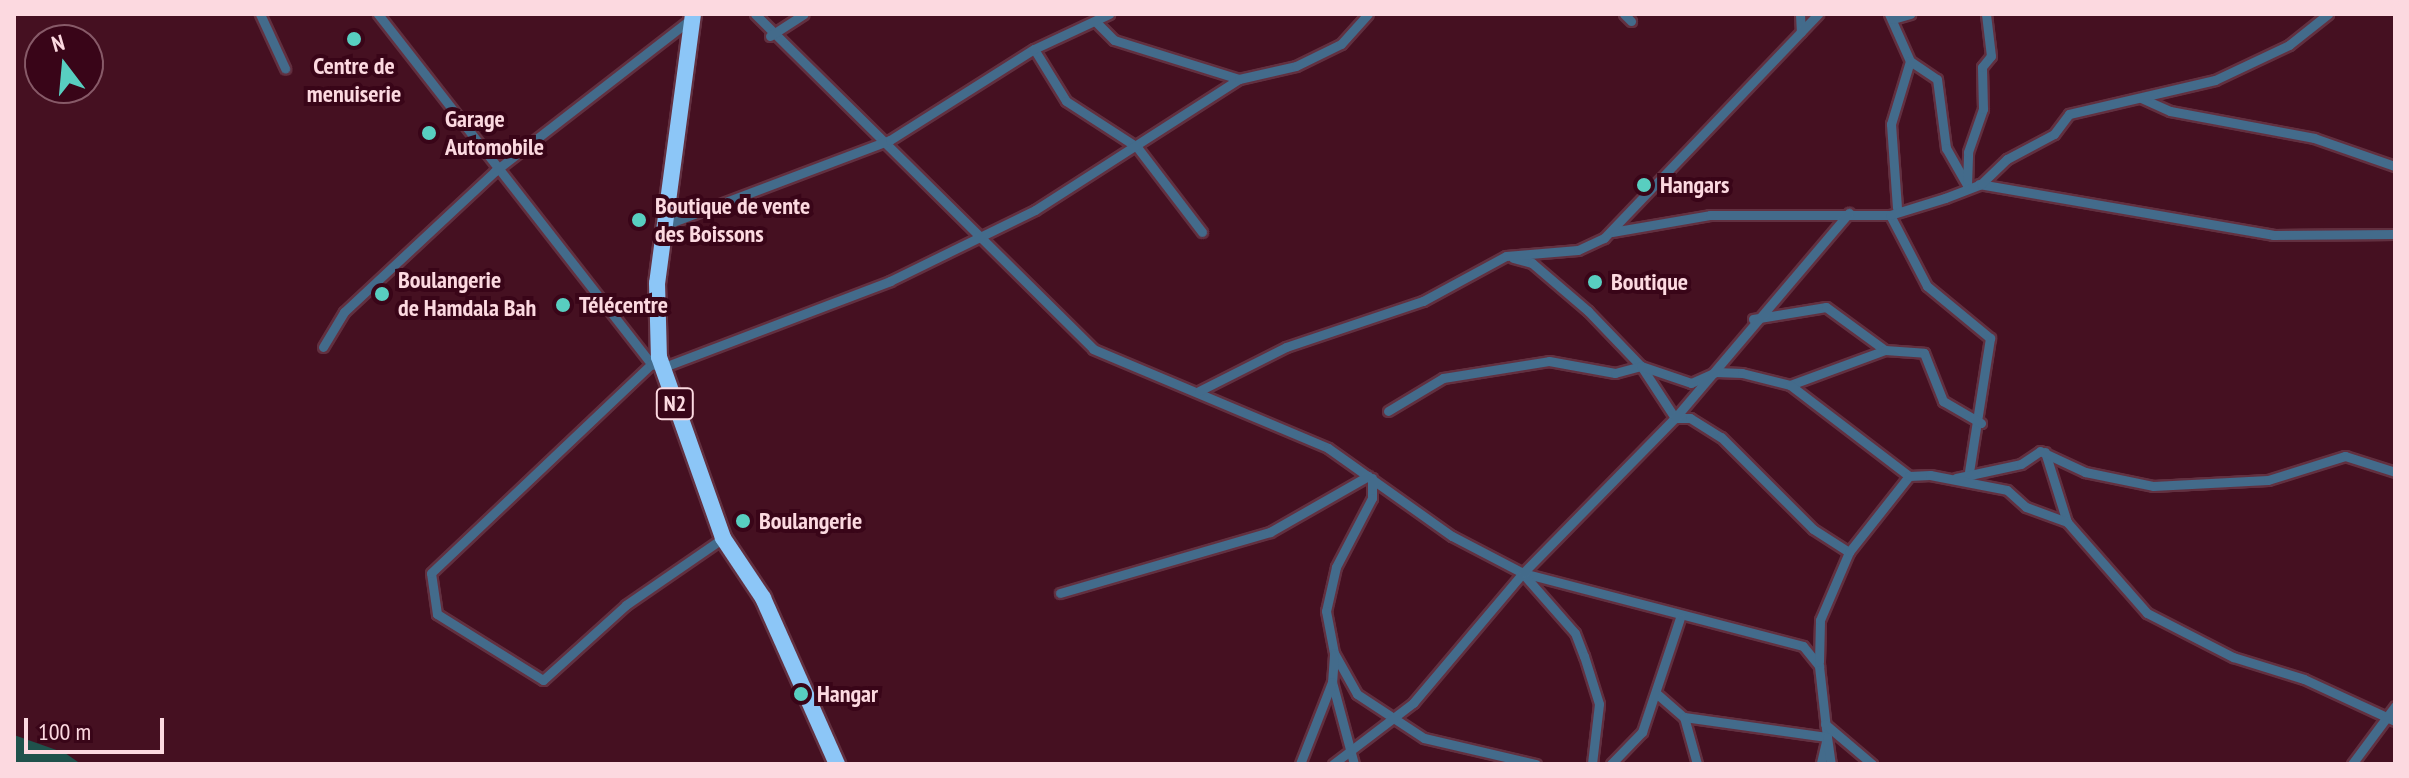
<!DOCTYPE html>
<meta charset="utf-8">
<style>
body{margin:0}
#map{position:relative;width:2409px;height:778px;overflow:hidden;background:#451021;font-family:"PT Sans Narrow",sans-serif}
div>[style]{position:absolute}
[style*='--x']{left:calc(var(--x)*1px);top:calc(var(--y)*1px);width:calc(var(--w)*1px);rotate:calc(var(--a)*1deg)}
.water>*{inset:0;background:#1f524c}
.roads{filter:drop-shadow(2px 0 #623040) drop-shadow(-2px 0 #623040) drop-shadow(0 2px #623040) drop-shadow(0 -2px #623040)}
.street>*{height:9px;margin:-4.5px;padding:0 4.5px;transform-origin:4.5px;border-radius:4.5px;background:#436b8b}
.highway>*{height:16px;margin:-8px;padding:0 8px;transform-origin:8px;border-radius:8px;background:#8cc6f7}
.dots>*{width:22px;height:22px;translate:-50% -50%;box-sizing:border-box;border:4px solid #390518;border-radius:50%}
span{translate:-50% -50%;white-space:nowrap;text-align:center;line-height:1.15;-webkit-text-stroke:8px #390518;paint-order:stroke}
.shield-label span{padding:2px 6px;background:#390518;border:2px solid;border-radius:6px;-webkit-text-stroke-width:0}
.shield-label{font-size:22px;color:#fcd9e0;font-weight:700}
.poi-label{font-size:24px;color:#fcd9e0;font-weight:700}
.left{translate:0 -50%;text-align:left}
.frame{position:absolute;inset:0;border:16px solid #fcd9e0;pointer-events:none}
.north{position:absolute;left:24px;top:24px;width:80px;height:80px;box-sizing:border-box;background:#390518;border:2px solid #875a68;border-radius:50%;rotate:344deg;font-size:22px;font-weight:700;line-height:32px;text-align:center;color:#fcd9e0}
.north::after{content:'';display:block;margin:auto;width:28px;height:36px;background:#58cec0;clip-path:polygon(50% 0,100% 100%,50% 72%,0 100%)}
.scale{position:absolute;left:24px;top:718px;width:140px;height:36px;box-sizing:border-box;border:4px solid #fcd9e0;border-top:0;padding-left:10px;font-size:24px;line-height:28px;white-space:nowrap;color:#fcd9e0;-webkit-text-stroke:6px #390518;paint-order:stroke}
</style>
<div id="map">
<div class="water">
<i style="clip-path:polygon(14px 735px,65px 753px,81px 764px,14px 764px)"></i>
</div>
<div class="roads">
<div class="street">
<i style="--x:260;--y:14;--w:60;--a:65.2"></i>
<i style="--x:378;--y:14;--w:444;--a:52"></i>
<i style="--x:755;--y:14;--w:476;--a:44.7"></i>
<i style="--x:1093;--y:349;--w:255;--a:22.8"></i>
<i style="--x:1328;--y:448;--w:152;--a:35.4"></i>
<i style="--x:1452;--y:536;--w:80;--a:27.5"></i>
<i style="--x:1523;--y:573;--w:289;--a:14.6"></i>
<i style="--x:1803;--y:646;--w:26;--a:51"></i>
<i style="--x:1819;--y:666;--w:71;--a:83.6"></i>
<i style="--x:1827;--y:737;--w:28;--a:103"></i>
<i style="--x:1624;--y:14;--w:10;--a:45"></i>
<i style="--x:1800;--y:14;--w:18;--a:87"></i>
<i style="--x:1889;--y:14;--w:51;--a:65.9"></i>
<i style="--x:1910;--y:61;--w:66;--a:106.8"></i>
<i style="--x:1891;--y:124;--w:84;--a:85.9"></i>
<i style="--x:1893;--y:19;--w:18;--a:-16"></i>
<i style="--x:1097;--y:23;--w:24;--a:45"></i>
<i style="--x:1114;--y:40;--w:131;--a:17.3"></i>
<i style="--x:770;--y:36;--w:40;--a:-32.9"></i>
<i style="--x:1034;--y:49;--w:61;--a:58.4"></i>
<i style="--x:1066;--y:101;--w:85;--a:32.9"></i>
<i style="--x:1137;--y:147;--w:107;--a:52.6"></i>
<i style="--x:1910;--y:61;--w:32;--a:34"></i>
<i style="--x:1937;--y:79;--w:70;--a:82.6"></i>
<i style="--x:1946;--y:148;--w:43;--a:60.4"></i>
<i style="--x:1967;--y:185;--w:33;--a:-88"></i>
<i style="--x:1968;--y:152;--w:46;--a:-70.8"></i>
<i style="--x:1983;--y:109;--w:42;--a:-91.4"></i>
<i style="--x:1982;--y:67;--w:14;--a:-51"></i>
<i style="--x:1991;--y:56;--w:42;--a:-96.8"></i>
<i style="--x:2141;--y:98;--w:32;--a:24"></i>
<i style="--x:2170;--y:111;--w:147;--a:10.6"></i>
<i style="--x:2314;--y:138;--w:86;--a:19.1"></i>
<i style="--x:1979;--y:184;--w:298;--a:9.8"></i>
<i style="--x:2273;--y:235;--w:122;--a:-0.5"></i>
<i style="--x:1890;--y:215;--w:80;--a:62.5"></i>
<i style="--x:1927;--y:286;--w:82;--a:39.5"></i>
<i style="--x:1990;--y:338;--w:136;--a:98.9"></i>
<i style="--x:670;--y:223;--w:235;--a:-20.7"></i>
<i style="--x:890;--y:140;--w:170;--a:-32.3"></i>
<i style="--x:1034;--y:49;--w:83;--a:-25"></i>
<i style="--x:1612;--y:232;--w:99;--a:-9.8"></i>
<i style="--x:1710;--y:215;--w:180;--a:0"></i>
<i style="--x:1890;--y:215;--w:58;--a:-17.2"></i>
<i style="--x:1945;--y:198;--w:39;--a:-21"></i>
<i style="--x:1981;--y:184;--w:36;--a:-44"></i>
<i style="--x:2007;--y:159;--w:53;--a:-28"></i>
<i style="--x:2054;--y:134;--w:25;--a:-53"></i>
<i style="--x:2069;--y:114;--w:150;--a:-13.1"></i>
<i style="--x:2215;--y:80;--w:82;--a:-25.3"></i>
<i style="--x:2289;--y:45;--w:50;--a:-38.5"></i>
<i style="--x:1513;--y:258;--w:20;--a:15"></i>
<i style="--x:1532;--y:263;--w:74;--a:40.6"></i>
<i style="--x:1588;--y:311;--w:76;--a:46.1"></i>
<i style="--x:1641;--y:366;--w:62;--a:56.8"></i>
<i style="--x:1675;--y:418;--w:15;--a:0"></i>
<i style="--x:1690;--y:418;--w:36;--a:32"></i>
<i style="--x:1721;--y:437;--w:130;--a:45"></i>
<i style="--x:1813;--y:529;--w:43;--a:32.6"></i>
<i style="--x:1753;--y:319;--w:74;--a:-9.3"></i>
<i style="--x:1826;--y:307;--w:73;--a:36.1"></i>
<i style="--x:323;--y:347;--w:41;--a:-59"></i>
<i style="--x:344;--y:312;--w:207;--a:-43"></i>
<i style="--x:495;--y:171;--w:249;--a:-37.8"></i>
<i style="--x:1790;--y:385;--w:101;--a:-20.2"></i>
<i style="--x:1885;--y:350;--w:39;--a:4"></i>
<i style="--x:1924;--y:353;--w:52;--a:68.4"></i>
<i style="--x:1943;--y:401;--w:44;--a:30.1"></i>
<i style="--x:1199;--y:391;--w:97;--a:-26.8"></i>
<i style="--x:1286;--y:347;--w:145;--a:-18.6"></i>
<i style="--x:1423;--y:301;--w:94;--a:-28.5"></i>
<i style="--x:1506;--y:256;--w:72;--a:-4.8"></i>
<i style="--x:1578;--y:250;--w:29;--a:-25"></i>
<i style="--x:1604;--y:238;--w:310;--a:-46.3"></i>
<i style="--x:1388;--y:411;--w:64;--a:-31"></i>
<i style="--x:1443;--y:378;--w:107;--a:-9.1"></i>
<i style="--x:1549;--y:361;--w:67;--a:10.3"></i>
<i style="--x:1615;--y:373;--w:27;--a:-15"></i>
<i style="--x:1641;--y:366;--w:53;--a:18.8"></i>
<i style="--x:1691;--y:383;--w:27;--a:-24"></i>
<i style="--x:1716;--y:372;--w:26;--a:2"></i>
<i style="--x:1742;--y:373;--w:49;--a:14"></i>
<i style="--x:1790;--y:385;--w:150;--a:37.4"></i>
<i style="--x:2045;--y:452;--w:73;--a:72.6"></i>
<i style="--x:1372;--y:478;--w:20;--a:90"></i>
<i style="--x:1372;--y:498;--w:78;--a:117.6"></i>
<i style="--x:1336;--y:567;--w:45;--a:102.8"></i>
<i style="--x:1326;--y:611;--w:43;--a:79.2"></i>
<i style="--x:1334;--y:653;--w:47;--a:60.7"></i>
<i style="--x:1357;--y:694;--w:80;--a:33.3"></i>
<i style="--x:1424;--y:738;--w:115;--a:13.1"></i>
<i style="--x:1956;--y:478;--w:66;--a:-12.2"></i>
<i style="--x:2021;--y:464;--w:23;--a:-34"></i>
<i style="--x:2040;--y:451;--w:50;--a:25"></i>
<i style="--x:2085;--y:472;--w:69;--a:11.6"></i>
<i style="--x:2153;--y:486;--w:115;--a:-3"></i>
<i style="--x:2268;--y:480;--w:81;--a:-17.3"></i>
<i style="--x:2345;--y:456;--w:52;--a:17.7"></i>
<i style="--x:723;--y:538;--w:118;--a:145.4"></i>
<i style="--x:626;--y:605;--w:112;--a:137.9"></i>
<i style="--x:543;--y:680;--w:125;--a:-148.1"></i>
<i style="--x:437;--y:614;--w:41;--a:-98.3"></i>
<i style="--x:431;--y:573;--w:303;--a:-43.5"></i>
<i style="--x:651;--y:364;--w:13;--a:13"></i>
<i style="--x:664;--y:367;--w:242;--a:-20.8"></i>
<i style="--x:890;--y:281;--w:161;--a:-26.1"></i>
<i style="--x:1035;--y:210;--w:242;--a:-32.7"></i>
<i style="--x:1239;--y:79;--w:58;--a:-12.8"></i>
<i style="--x:1296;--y:66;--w:50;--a:-26.1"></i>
<i style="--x:1341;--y:44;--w:40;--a:-48"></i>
<i style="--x:1524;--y:575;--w:77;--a:48.7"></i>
<i style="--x:1575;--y:633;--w:25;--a:69"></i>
<i style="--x:1584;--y:656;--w:50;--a:72.6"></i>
<i style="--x:1599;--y:704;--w:60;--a:96.7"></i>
<i style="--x:1060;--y:593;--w:219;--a:-16.2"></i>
<i style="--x:1270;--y:532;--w:113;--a:-29.7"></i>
<i style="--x:1334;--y:655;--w:27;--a:94"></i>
<i style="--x:1332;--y:682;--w:85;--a:75"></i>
<i style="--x:1819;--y:662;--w:42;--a:-88.6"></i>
<i style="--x:1820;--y:620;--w:74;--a:-66.9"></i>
<i style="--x:1849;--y:552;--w:97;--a:-51.7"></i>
<i style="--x:1909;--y:476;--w:21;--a:-3"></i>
<i style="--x:1930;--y:475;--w:78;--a:11"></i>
<i style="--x:2007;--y:490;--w:25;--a:42"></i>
<i style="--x:2026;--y:507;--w:44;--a:20.1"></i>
<i style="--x:2067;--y:522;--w:121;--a:48.7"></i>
<i style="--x:2147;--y:613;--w:97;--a:27.1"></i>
<i style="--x:2233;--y:657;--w:74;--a:17.2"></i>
<i style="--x:2304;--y:679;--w:100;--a:24.8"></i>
<i style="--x:1656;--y:693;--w:37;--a:41"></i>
<i style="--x:1684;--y:717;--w:144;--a:8"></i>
<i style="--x:1827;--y:737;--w:27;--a:82"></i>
<i style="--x:1684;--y:717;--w:49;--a:74.5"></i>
<i style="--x:1825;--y:724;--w:62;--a:40.4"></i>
<i style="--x:1300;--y:764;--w:88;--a:-68.7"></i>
<i style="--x:1333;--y:764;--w:101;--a:-37.3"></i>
<i style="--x:1413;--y:703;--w:170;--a:-49.8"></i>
<i style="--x:1523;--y:573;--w:217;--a:-45.6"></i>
<i style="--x:1675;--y:418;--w:269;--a:-49.7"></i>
<i style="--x:1611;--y:764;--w:45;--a:-45.9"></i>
<i style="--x:1642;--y:732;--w:120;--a:-71.6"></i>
<i style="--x:2352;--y:764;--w:72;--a:-53.4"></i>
</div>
<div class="highway">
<i style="--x:693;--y:14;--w:271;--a:97.6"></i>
<i style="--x:657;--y:283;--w:74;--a:88.5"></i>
<i style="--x:659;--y:357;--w:192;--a:70.5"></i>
<i style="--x:723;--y:538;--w:72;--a:56.3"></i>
<i style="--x:763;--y:598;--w:182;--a:66"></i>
</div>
</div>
<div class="dots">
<i style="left:354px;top:39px;background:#58cec0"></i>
<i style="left:429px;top:133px;background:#58cec0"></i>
<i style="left:1644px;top:185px;background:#58cec0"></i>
<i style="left:639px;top:220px;background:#58cec0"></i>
<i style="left:1595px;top:282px;background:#58cec0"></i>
<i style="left:382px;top:294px;background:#58cec0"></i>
<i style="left:563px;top:305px;background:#58cec0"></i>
<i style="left:743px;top:521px;background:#58cec0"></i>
<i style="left:801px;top:694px;background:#58cec0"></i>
</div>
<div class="shield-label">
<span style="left:675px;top:404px">N2</span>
</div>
<div class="poi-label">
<span style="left:354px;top:80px">Centre de<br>menuiserie</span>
<span class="left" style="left:445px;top:133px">Garage<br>Automobile</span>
<span class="left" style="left:1660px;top:185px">Hangars</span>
<span class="left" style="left:655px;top:220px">Boutique de vente<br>des Boissons</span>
<span class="left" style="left:398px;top:294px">Boulangerie<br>de Hamdala Bah</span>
<span class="left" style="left:1611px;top:282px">Boutique</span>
<span class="left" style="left:579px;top:305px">Télécentre</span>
<span class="left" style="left:759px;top:521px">Boulangerie</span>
<span class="left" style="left:817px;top:694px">Hangar</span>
</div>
<div class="frame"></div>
<div class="north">N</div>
<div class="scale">100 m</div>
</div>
